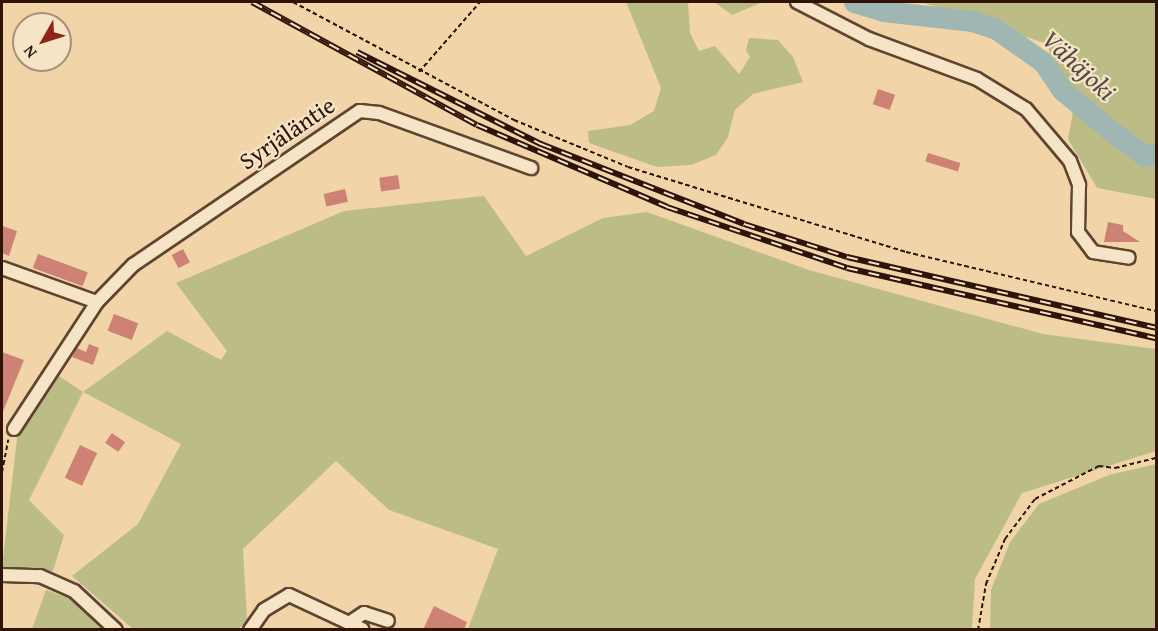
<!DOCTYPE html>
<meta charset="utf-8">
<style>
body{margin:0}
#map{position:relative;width:1158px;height:631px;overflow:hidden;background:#f1d5a8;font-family:"Gentium Book Plus",serif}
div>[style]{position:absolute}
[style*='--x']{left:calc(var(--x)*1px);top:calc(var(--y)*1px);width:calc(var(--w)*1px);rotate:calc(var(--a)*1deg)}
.green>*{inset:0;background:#bcbd86}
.river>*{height:21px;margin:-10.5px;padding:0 10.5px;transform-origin:10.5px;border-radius:10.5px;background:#9fb6b3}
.building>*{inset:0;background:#cd8275;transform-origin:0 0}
.path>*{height:2px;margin-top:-1px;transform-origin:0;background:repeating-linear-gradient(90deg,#301307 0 4.5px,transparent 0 7.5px)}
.roads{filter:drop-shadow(2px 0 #60442f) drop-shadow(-2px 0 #60442f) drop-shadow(0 2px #60442f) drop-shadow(0 -2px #60442f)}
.minor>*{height:12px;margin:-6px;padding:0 6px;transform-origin:6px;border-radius:6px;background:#f6e4c6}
.rail>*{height:6px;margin-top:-3px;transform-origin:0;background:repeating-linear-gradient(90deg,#f6e4c6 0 11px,#301307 0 22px);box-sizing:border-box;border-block:2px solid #301307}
span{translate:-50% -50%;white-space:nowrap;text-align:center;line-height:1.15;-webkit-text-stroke:4.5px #f6e4c6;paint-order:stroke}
.street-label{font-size:24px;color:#301307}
.water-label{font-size:26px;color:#574c43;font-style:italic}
.frame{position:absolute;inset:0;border:3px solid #301307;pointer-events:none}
.north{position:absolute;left:12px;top:12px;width:60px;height:60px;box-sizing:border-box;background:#f6e4c6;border:2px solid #a7907a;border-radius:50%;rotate:231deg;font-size:16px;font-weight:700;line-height:24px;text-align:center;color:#301307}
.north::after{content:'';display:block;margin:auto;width:21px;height:27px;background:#8f2418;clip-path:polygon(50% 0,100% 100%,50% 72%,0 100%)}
</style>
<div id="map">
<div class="green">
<i style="clip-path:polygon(626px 2px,688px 2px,690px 33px,699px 51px,715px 46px,739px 74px,750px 57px,746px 50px,749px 38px,778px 40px,793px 57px,803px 82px,753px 94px,735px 110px,728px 137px,716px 155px,691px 165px,657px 167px,589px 143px,588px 131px,630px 125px,654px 111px,661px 88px)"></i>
<i style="clip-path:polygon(714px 2px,763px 2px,732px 15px)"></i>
<i style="clip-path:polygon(921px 2px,1156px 2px,1156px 199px,1097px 188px,1068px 139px,1076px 95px,1053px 72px,1048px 44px)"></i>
<i style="clip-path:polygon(484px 196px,526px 256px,603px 218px,647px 212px,809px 270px,1043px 334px,1156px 349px,1156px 451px,1022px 493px,975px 579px,972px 629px,468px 629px,498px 549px,389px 510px,336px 461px,243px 549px,247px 619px,239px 629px,133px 629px,72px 576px,138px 524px,181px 444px,83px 392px,29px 500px,64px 535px,53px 571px,2px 567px,18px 430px,56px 374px,83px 392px,167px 331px,221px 360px,227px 351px,176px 283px,344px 211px)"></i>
<i style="clip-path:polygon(1156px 464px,1156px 629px,990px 629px,991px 590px,1010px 542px,1039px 504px,1109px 475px)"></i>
<i style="clip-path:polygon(46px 590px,69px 598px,105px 629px,32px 629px)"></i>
</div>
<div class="river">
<i style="--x:854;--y:2;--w:30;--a:17"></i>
<i style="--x:883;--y:11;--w:90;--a:6.4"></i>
<i style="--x:972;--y:21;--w:25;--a:18"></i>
<i style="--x:996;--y:29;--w:57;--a:35.1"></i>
<i style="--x:1043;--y:62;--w:34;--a:56"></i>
<i style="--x:1062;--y:90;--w:62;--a:39.8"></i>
<i style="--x:1110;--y:130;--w:44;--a:36.6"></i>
<i style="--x:1145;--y:156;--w:11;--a:-10"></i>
</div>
<div class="building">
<i style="left:878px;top:89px;width:18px;height:16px;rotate:19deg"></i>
<i style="left:928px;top:153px;width:34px;height:9px;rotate:17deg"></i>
<i style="left:398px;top:175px;width:14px;height:19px;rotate:82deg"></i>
<i style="left:345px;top:189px;width:13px;height:22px;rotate:77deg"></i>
<i style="clip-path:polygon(1108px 222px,1123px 225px,1123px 231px,1140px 242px,1104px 242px)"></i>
<i style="clip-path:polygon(2px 226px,17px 231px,9px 256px,2px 253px)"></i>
<i style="left:183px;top:249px;width:15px;height:13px;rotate:62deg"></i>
<i style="left:38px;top:254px;width:53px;height:15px;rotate:20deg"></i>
<i style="left:114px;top:314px;width:26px;height:18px;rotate:21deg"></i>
<i style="clip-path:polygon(89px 344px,99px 348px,93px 365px,72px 357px,77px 348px,86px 352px)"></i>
<i style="clip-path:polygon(2px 352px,24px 360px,2px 414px)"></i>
<i style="left:112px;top:433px;width:16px;height:12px;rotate:35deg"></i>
<i style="left:80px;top:445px;width:19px;height:36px;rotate:25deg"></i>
<i style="clip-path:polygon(434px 606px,467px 622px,464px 630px,423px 630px)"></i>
</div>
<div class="path">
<i style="--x:293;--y:2;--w:251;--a:28.1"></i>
<i style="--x:514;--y:120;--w:123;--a:22.4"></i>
<i style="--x:628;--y:167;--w:291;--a:17"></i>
<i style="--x:906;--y:252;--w:257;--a:13.3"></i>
<i style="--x:419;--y:72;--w:93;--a:-48.9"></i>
<i style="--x:2;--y:472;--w:33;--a:-79"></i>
<i style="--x:978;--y:630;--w:47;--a:-80.1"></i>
<i style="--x:986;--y:584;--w:49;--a:-67.1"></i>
<i style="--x:1005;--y:539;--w:50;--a:-53.1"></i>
<i style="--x:1035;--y:499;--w:72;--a:-27.3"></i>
<i style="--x:1099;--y:466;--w:16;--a:7"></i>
<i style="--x:1115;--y:468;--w:42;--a:-13.7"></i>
</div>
<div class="roads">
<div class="minor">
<i style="--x:797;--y:2;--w:81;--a:27.2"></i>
<i style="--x:869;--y:39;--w:115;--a:20.3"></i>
<i style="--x:977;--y:79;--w:57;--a:31.5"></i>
<i style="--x:1026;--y:109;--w:68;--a:49.8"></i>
<i style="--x:1070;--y:161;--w:26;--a:69"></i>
<i style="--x:1079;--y:185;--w:47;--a:91.2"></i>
<i style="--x:1078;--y:232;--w:25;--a:53"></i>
<i style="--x:1093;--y:252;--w:36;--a:9"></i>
<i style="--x:2;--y:268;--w:101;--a:19.7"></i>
<i style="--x:14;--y:429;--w:152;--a:-56.8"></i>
<i style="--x:97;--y:302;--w:52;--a:-45.8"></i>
<i style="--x:133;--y:265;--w:274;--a:-34.2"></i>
<i style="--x:360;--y:111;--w:19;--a:6"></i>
<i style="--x:379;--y:113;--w:162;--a:19.9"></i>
<i style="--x:2;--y:575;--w:38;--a:2"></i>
<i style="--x:40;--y:576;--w:37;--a:24"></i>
<i style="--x:74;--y:591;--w:57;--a:42.9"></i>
<i style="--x:349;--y:623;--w:18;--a:-34"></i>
<i style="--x:364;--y:613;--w:25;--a:18"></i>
<i style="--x:250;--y:630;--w:24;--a:-55"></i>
<i style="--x:264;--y:610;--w:29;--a:-31"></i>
<i style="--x:289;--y:595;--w:81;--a:25"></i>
</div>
</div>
<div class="rail">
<i style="--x:252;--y:2;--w:256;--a:28.7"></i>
<i style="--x:477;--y:125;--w:207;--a:23.3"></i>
<i style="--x:667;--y:207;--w:190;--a:18.7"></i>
<i style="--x:847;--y:268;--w:317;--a:12.8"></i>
<i style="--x:357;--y:52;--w:206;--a:26.6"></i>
<i style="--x:541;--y:144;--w:218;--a:21.5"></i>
<i style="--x:744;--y:224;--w:108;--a:17.8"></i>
<i style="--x:847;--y:257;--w:317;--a:12.9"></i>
</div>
<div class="street-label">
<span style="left:287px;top:133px;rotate:-34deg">Syrjäläntie</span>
</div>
<div class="water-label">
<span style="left:1079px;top:65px;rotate:43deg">Vähäjoki</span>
</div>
<div class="frame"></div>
<div class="north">N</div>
</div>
